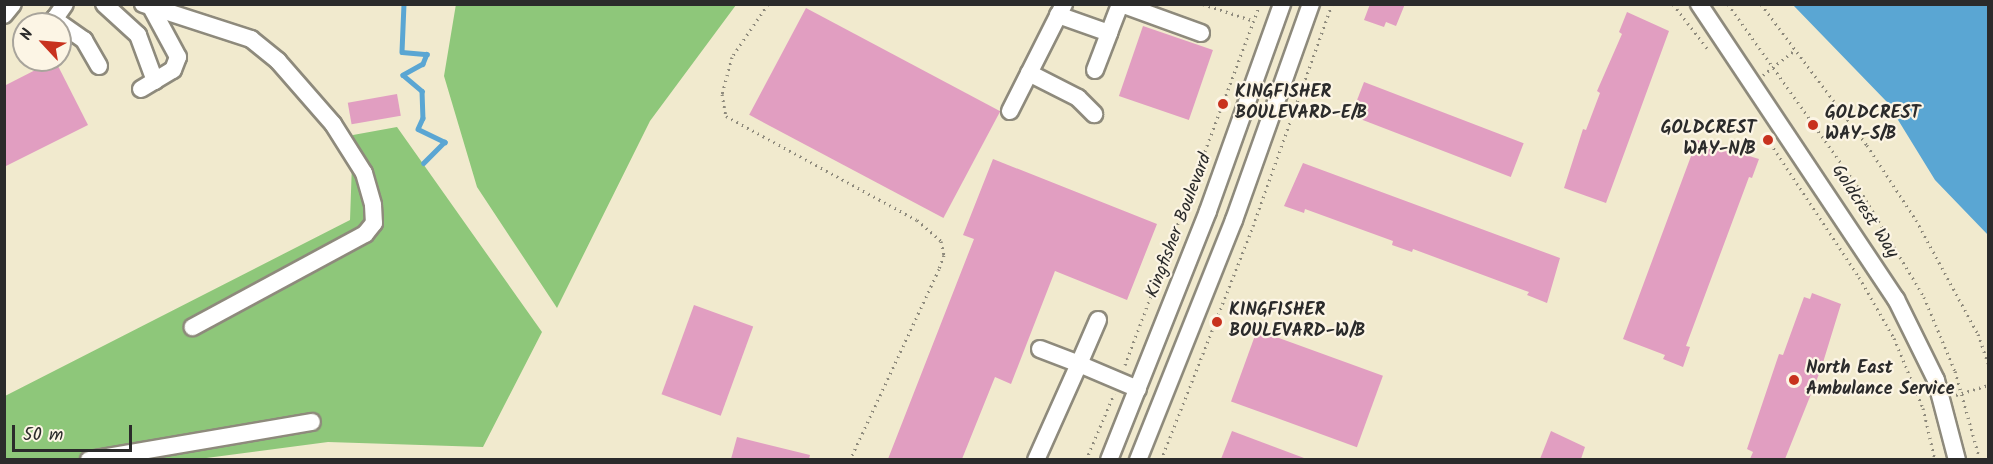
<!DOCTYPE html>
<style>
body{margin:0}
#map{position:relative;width:1993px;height:464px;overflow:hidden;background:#f1eace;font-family:Kalam,sans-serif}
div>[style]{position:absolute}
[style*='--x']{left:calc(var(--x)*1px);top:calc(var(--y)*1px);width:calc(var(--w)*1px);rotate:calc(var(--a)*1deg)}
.green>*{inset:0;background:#8ec77a}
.water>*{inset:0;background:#5aa6d3}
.stream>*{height:4.5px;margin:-2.25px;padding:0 2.25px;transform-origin:2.25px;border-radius:2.25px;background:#5aa6d3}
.building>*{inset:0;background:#e19ec1;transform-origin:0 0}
.path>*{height:3px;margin-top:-1.5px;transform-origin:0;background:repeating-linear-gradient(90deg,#8e8a7c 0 1.5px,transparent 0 6px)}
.roads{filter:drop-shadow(2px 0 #8e8a7c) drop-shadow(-2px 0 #8e8a7c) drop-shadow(0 2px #8e8a7c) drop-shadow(0 -2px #8e8a7c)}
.minor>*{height:16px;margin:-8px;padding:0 8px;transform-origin:8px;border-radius:8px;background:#fff}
.dots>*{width:16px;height:16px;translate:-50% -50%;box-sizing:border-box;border:3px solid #fcf5e5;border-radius:50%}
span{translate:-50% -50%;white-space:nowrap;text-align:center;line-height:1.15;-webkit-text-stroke:4.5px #fcf5e5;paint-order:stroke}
.poi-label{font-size:18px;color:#2b2b2b;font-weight:700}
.left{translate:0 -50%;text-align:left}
.right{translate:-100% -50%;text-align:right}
.street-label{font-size:18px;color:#2b2b2b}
.frame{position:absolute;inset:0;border:6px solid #2b2b2b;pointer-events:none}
.north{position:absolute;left:12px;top:12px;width:60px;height:60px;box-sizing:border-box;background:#fcf5e5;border:2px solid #a8a49b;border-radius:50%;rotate:296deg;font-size:16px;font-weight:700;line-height:24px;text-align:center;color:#2b2b2b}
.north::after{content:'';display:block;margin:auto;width:21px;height:27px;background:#c8321e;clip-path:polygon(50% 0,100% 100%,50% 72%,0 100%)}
.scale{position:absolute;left:12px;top:425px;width:120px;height:27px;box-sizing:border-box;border:3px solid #2b2b2b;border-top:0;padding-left:8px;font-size:18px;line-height:21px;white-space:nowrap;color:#2b2b2b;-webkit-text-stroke:4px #fcf5e5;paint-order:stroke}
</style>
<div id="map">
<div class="green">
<i style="clip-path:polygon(456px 4px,736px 5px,650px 121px,557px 308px,477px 187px,444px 76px)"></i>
<i style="clip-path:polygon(397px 127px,542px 332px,483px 447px,328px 442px,191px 460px,5px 460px,5px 396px,350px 220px,353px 135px)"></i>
</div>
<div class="water">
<i style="clip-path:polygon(1793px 5px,1988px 5px,1988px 235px,1935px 180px,1887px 102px)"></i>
</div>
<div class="stream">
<i style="--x:404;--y:4;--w:48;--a:92.4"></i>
<i style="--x:402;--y:52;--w:25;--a:5"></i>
<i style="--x:427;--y:54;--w:11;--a:112"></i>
<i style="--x:423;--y:64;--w:23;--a:151"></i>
<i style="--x:403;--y:75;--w:25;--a:40"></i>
<i style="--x:422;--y:91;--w:27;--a:88"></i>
<i style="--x:423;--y:118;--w:12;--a:114"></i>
<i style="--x:418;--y:129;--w:30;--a:26"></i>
<i style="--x:445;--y:142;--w:30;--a:135"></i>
</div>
<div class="building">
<i style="clip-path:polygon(1370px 4px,1405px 4px,1396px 26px,1386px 22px,1384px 27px,1364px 20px)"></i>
<i style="left:806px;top:8px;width:220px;height:121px;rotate:28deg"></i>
<i style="clip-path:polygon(1627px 12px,1669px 31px,1606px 203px,1564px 188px,1583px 129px,1586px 130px,1600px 93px,1597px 91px,1622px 34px,1619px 32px)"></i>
<i style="left:1143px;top:26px;width:74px;height:74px;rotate:19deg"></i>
<i style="clip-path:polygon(55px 60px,88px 125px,4px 167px,4px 86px)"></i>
<i style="left:1364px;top:82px;width:171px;height:36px;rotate:21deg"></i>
<i style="left:397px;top:94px;width:22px;height:50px;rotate:80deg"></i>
<i style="clip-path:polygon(1697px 140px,1759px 159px,1752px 178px,1749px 177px,1686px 346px,1690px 347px,1683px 367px,1663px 359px,1665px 355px,1623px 339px)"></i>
<i style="clip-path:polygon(993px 159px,1157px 224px,1127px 300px,1055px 271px,1011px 384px,995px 377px,962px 459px,888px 459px,974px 239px,963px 235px)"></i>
<i style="clip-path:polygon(1303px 163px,1560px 258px,1547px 303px,1527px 295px,1529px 292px,1413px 249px,1412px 252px,1392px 245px,1393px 241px,1305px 209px,1304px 213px,1284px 206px)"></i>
<i style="clip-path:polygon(1812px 293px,1841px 304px,1821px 369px,1785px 459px,1750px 459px,1753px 452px,1747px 449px,1779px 354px,1783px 355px,1804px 297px,1810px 299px)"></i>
<i style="left:694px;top:305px;width:63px;height:95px;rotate:20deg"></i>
<i style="left:1257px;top:330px;width:134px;height:76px;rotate:20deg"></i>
<i style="clip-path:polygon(1232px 431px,1304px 458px,1304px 459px,1221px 459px)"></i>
<i style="clip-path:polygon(1551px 431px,1585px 447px,1581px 459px,1540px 459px)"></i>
<i style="clip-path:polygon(737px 437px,810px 455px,809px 459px,731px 459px)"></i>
</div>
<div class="path">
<i style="--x:768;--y:4;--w:64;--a:124.2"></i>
<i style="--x:732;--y:57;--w:38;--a:105"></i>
<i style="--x:722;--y:94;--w:22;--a:80"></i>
<i style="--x:726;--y:116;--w:217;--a:28.6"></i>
<i style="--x:917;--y:220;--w:32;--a:41"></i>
<i style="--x:941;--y:241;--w:14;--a:78"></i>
<i style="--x:944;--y:255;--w:15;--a:110"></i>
<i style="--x:939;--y:269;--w:211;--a:115"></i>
<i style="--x:1203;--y:4;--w:54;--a:18.4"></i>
<i style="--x:1673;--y:4;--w:56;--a:52.3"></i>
<i style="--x:1728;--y:4;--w:228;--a:54.6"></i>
<i style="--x:1860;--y:190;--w:125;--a:59.1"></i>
<i style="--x:1924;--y:297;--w:80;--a:67.3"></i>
<i style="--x:1955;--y:371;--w:92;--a:74.3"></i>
<i style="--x:1761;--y:4;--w:176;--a:53.1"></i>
<i style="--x:1867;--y:145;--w:90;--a:56.8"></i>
<i style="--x:1916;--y:220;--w:130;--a:61.5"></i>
<i style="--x:1978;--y:334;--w:31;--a:71"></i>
<i style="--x:1763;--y:75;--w:41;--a:-38"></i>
<i style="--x:1767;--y:138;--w:167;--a:56.5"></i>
<i style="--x:1859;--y:277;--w:70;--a:60.2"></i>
<i style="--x:1894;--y:338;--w:76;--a:67.5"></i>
<i style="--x:1923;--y:408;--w:53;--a:77"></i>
<i style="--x:1125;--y:365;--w:385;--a:-69.5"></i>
<i style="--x:1956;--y:395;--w:34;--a:-17"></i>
<i style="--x:1086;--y:460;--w:72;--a:-67"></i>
<i style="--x:1161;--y:460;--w:251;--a:-68.5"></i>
<i style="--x:1253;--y:226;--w:236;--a:-70.4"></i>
</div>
<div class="roads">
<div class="minor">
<i style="--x:104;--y:4;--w:46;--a:42.4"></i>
<i style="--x:138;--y:35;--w:49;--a:69.7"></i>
<i style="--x:143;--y:4;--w:114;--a:18"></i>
<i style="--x:251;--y:39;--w:35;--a:39"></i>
<i style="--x:278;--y:61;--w:84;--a:48.9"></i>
<i style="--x:333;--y:124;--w:58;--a:57.7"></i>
<i style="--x:364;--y:173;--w:33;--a:74"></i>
<i style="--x:373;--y:205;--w:18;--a:87"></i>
<i style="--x:374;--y:223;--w:14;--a:129"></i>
<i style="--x:365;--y:234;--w:196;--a:151.6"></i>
<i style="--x:1121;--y:4;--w:85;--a:19.9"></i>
<i style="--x:1699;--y:4;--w:355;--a:56.3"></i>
<i style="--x:1896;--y:299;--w:90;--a:63.7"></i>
<i style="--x:1936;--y:380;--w:83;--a:75.3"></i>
<i style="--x:4;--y:15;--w:14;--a:-51"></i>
<i style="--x:1058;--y:15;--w:54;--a:19.4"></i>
<i style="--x:1109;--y:33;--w:31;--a:-69"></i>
<i style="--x:54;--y:19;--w:37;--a:35"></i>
<i style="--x:84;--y:40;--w:30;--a:60"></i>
<i style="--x:51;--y:24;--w:24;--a:-55"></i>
<i style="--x:1095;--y:70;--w:40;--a:-69"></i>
<i style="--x:1029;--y:73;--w:55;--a:27"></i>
<i style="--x:1078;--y:98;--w:23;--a:45"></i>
<i style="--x:141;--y:89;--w:37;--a:-31"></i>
<i style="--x:173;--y:70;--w:14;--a:-69"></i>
<i style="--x:178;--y:57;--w:55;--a:-118.4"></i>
<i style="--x:1010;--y:111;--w:120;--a:-63.2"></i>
<i style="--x:1040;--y:349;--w:42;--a:21"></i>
<i style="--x:1079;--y:364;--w:48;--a:-66.6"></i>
<i style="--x:89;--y:460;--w:226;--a:-9.7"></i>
<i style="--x:1036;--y:460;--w:105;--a:-65.9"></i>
<i style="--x:1079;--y:364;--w:64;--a:23"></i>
<i style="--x:1109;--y:460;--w:268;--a:-68.3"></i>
<i style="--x:1208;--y:211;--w:220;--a:-70.3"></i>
<i style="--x:1138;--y:460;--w:258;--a:-68.2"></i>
<i style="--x:1234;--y:220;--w:229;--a:-70.4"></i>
</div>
</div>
<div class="dots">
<i style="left:1223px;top:104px;background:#c8321e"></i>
<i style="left:1813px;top:125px;background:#c8321e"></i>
<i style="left:1768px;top:140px;background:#c8321e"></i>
<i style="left:1217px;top:322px;background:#c8321e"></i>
<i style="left:1794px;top:380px;background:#c8321e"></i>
</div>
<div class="poi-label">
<span class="left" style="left:1235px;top:104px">KINGFISHER<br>BOULEVARD-E/B</span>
<span class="left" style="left:1825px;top:125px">GOLDCREST<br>WAY-S/B</span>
<span class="right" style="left:1756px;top:140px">GOLDCREST<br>WAY-N/B</span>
<span class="left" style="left:1229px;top:322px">KINGFISHER<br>BOULEVARD-W/B</span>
<span class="left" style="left:1806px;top:380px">North East<br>Ambulance Service</span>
</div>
<div class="street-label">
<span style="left:1864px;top:212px;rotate:57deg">Goldcrest Way</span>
<span style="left:1180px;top:226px;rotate:-69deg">Kingfisher Boulevard</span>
</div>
<div class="frame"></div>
<div class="north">N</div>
<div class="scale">50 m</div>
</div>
